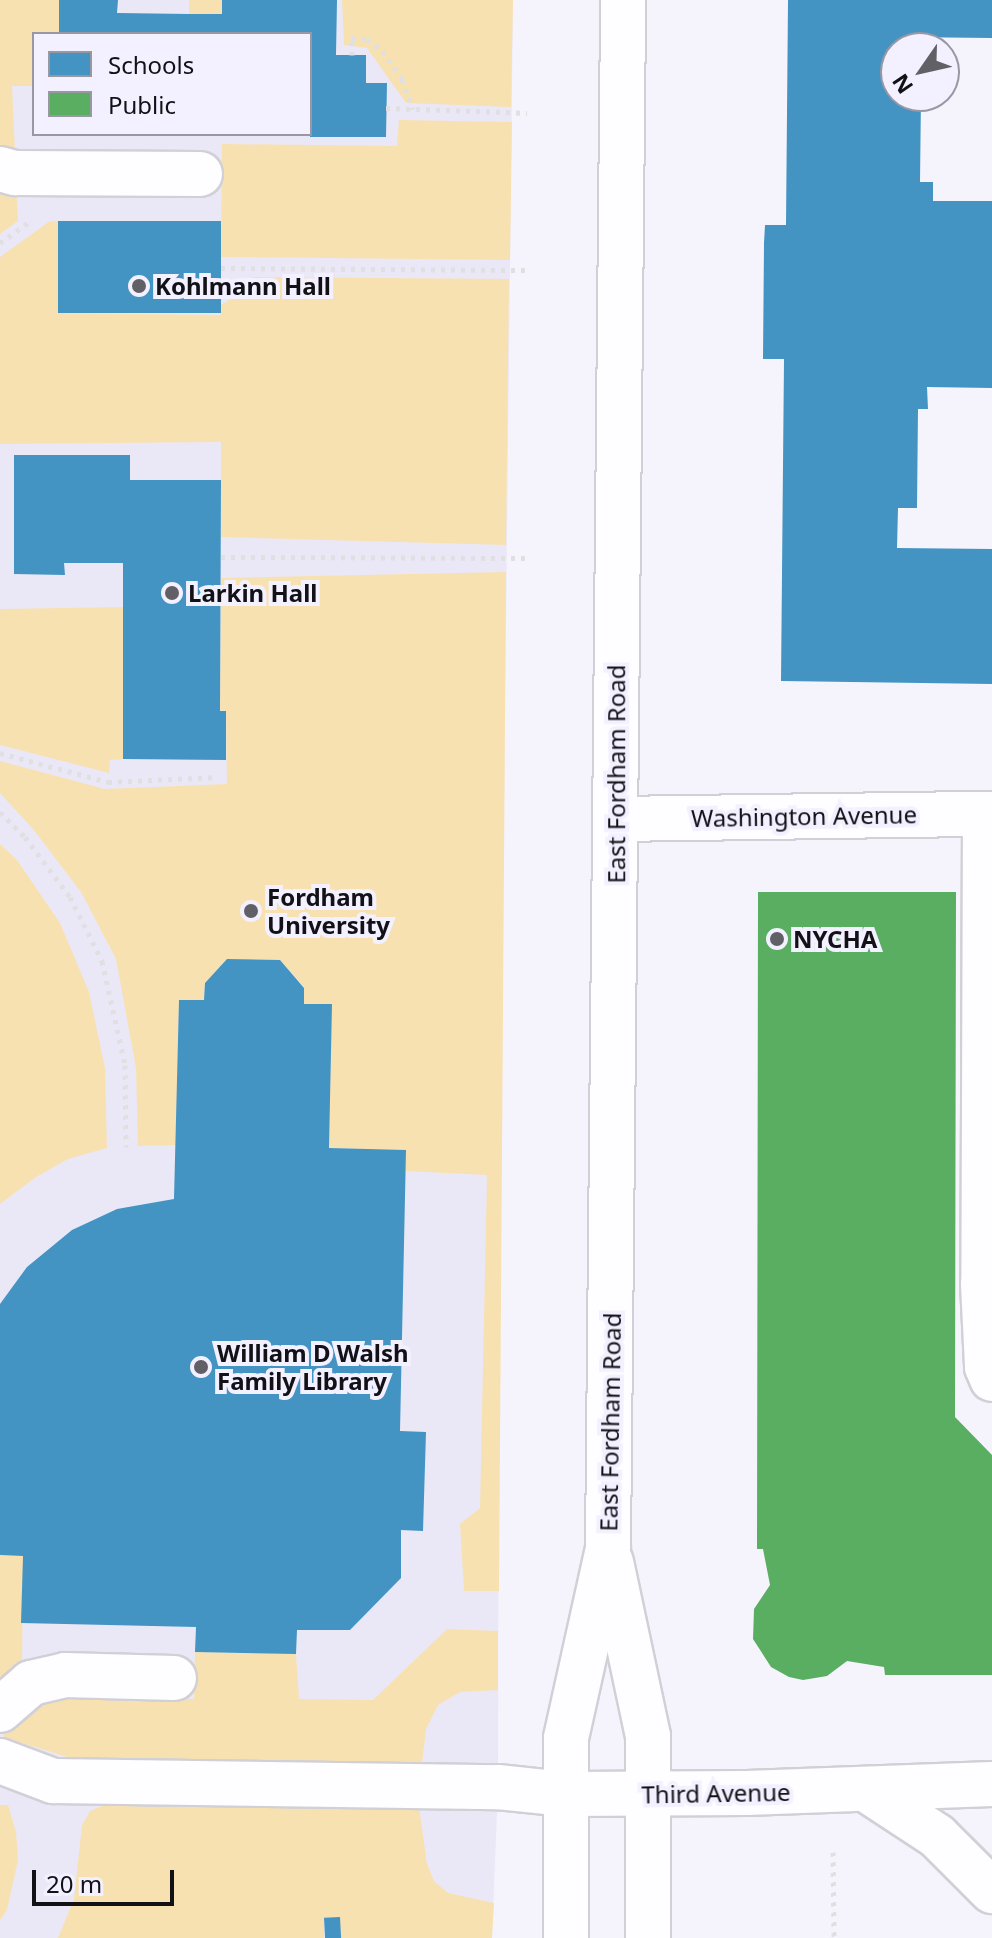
<!DOCTYPE html>
<style>
body{margin:0}
#map{position:relative;width:992px;height:1938px;overflow:hidden;background:#f5f4fc;font-family:"Noto Sans",sans-serif}
div>[style]{position:absolute}
[style*='--x']{left:calc(var(--x)*1px);top:calc(var(--y)*1px);width:calc(var(--w)*1px);rotate:calc(var(--a)*1deg)}
.built>*{inset:0;background:#eae8f6}
.green>*{inset:0;background:#f8e1b1;transform-origin:0 0}
.schools>*{inset:0;background:#4393c3;transform-origin:0 0}
.public>*{inset:0;background:#5aae61}
.path>*{height:5px;margin-top:-2.5px;transform-origin:0;background:repeating-linear-gradient(90deg,#e0e0e2 0 4px,transparent 0 10px)}
.roads{filter:drop-shadow(2px 0 #d1d0d6) drop-shadow(-2px 0 #d1d0d6) drop-shadow(0 2px #d1d0d6) drop-shadow(0 -2px #d1d0d6)}
.minor>*{height:44px;margin:-22px;padding:0 22px;transform-origin:22px;border-radius:22px;background:#fefdff}
.major>*{height:44px;margin:-22px;padding:0 22px;transform-origin:22px;border-radius:22px;background:#fefdff}
.dots>*{width:22px;height:22px;translate:-50% -50%;box-sizing:border-box;border:4px solid #f3f0ff;border-radius:50%}
span{translate:-50% -50%;white-space:nowrap;text-align:center;line-height:1.15;-webkit-text-stroke:8px #f3f0ff;paint-order:stroke}
.poi-label{font-size:24px;color:#121116;font-weight:700}
.left{translate:0 -50%;text-align:left}
.street-label{font-size:24px;color:#121116}
.legend{position:absolute;left:32px;top:32px;width:280px;height:104px;box-sizing:border-box;background:#f3f0ff;border:2px solid #9997a2;margin:0;padding:10px 14px;list-style:none;font-size:24px;color:#121116}
.legend li{display:flex;align-items:center;gap:16px;height:40px}
.legend b{width:40px;border:2px solid #9997a2}
.north{position:absolute;left:880px;top:32px;width:80px;height:80px;box-sizing:border-box;background:#f3f0ff;border:2px solid #9997a2;border-radius:50%;rotate:236deg;font-size:22px;font-weight:700;line-height:32px;text-align:center;color:#121116}
.north::after{content:'';display:block;margin:auto;width:28px;height:36px;background:#616066;clip-path:polygon(50% 0,100% 100%,50% 72%,0 100%)}
.scale{position:absolute;left:32px;top:1870px;width:142px;height:36px;box-sizing:border-box;border:4px solid #121116;border-top:0;padding-left:10px;font-size:24px;line-height:28px;white-space:nowrap;color:#121116;-webkit-text-stroke:6px #f3f0ff;paint-order:stroke}
</style>
<div id="map">
<div class="built">
<i style="clip-path:polygon(evenodd,0 0,513px 0,499px 1251px,498px 1787px,492px 1938px,0 1938px,0 0,34px 34px,310px 34px,310px 134px,34px 134px,34px 34px)"></i>
</div>
<div class="green">
<i style="clip-path:polygon(0 0,59px 0,59px 34px,34px 34px,34px 86px,12px 86px,15px 152px,0 151px)"></i>
<i style="left:189px;top:0;width:33px;height:14px"></i>
<i style="clip-path:polygon(342px 0,513px 0,511px 107px,406px 103px,367px 48px,344px 45px)"></i>
<i style="clip-path:polygon(399px 120px,512px 122px,510px 260px,221px 257px,222px 144px,397px 146px)"></i>
<i style="clip-path:polygon(0 181px,16px 184px,18px 221px,0 234px)"></i>
<i style="clip-path:polygon(50px 221px,58px 221px,58px 313px,220px 315px,221px 305px,243px 291px,253px 277px,509px 279px,506px 545px,221px 537px,221px 442px,0 444px,0 257px)"></i>
<i style="clip-path:polygon(506px 572px,499px 1591px,464px 1591px,460px 1524px,480px 1508px,487px 1175px,405px 1171px,406px 1150px,329px 1148px,331px 1004px,304px 1004px,304px 987px,280px 960px,227px 959px,205px 983px,204px 1000px,179px 1000px,176px 1145px,138px 1146px,136px 1068px,116px 959px,81px 892px,33px 829px,0 793px,0 761px,105px 789px,227px 784px,226px 711px,220px 710px,221px 578px)"></i>
<i style="clip-path:polygon(123px 607px,123px 759px,110px 760px,109px 773px,0 745px,0 609px)"></i>
<i style="clip-path:polygon(0 844px,17px 860px,60px 923px,89px 992px,105px 1068px,107px 1148px,68px 1159px,36px 1177px,0 1204px)"></i>
<i style="clip-path:polygon(0 1555px,23px 1556px,22px 1669px,0 1681px)"></i>
<i style="clip-path:polygon(447px 1629px,498px 1631px,498px 1690px,460px 1692px,438px 1705px,426px 1729px,422px 1763px,148px 1764px,80px 1761px,3px 1737px,9px 1725px,41px 1700px,62px 1695px,194px 1699px,195px 1652px,296px 1654px,299px 1699px,373px 1700px)"></i>
<i style="clip-path:polygon(0 1805px,8px 1805px,16px 1832px,18px 1860px,7px 1910px,0 1920px)"></i>
<i style="clip-path:polygon(102px 1806px,419px 1807px,427px 1864px,434px 1881px,448px 1893px,494px 1903px,492px 1938px,341px 1938px,339px 1917px,324px 1918px,324px 1938px,58px 1938px,74px 1899px,82px 1825px,90px 1811px)"></i>
</div>
<div class="schools">
<i style="clip-path:polygon(59px 0,118px 0,117px 13px,189px 14px,222px 14px,222px 0,337px 0,336px 55px,366px 55px,366px 83px,387px 83px,386px 137px,310px 137px,310px 34px,59px 34px)"></i>
<i style="clip-path:polygon(788px 0,992px 0,992px 38px,902px 37px,902px 48px,896px 48px,896px 96px,921px 96px,920px 182px,933px 182px,933px 201px,992px 201px,992px 388px,927px 387px,928px 409px,918px 409px,917px 508px,898px 508px,897px 548px,992px 549px,992px 684px,781px 681px,784px 359px,763px 359px,764px 243px,765px 225px,786px 225px)"></i>
<i style="left:58px;top:221px;width:163px;height:92px"></i>
<i style="clip-path:polygon(14px 455px,130px 455px,130px 480px,221px 480px,220px 711px,226px 711px,226px 760px,123px 759px,123px 563px,64px 563px,65px 575px,14px 574px)"></i>
<i style="clip-path:polygon(227px 959px,280px 960px,304px 988px,304px 1004px,332px 1004px,329px 1148px,406px 1150px,400px 1431px,426px 1432px,423px 1531px,401px 1530px,401px 1578px,350px 1630px,297px 1630px,296px 1654px,195px 1652px,196px 1627px,21px 1623px,23px 1556px,0 1555px,0 1304px,27px 1267px,72px 1230px,117px 1209px,174px 1199px,179px 1000px,204px 1000px,205px 983px)"></i>
<i style="left:340px;top:1917px;width:21px;height:16px;rotate:87deg"></i>
</div>
<div class="public">
<i style="clip-path:polygon(758px 892px,956px 892px,955px 1417px,992px 1455px,992px 1675px,885px 1675px,884px 1667px,847px 1661px,827px 1676px,803px 1680px,789px 1677px,771px 1667px,753px 1639px,754px 1609px,770px 1585px,763px 1549px,757px 1549px)"></i>
</div>
<div class="path">
<i style="--x:352;--y:55;--w:17;--a:-90"></i>
<i style="--x:352;--y:38;--w:15;--a:4"></i>
<i style="--x:367;--y:39;--w:19;--a:39"></i>
<i style="--x:382;--y:51;--w:34;--a:54"></i>
<i style="--x:402;--y:79;--w:32;--a:70"></i>
<i style="--x:386;--y:108;--w:141;--a:2"></i>
<i style="--x:0;--y:243;--w:37;--a:-36"></i>
<i style="--x:221;--y:268;--w:304;--a:0.4"></i>
<i style="--x:221;--y:557;--w:304;--a:0.2"></i>
<i style="--x:0;--y:753;--w:112;--a:15"></i>
<i style="--x:108;--y:782;--w:110;--a:-2.6"></i>
<i style="--x:0;--y:812;--w:35;--a:45"></i>
<i style="--x:25;--y:837;--w:75;--a:53.1"></i>
<i style="--x:70;--y:897;--w:72;--a:63.4"></i>
<i style="--x:102;--y:961;--w:107;--a:77.5"></i>
<i style="--x:125;--y:1065;--w:82;--a:89.3"></i>
<i style="--x:833;--y:1852;--w:86;--a:89.3"></i>
</div>
<div class="roads">
<div class="minor">
<i style="--x:0;--y:169;--w:16;--a:15"></i>
<i style="--x:15;--y:173;--w:185;--a:0.3"></i>
<i style="--x:985;--y:814;--w:470;--a:90.2"></i>
<i style="--x:983;--y:1284;--w:83;--a:87.2"></i>
<i style="--x:987;--y:1367;--w:13;--a:67"></i>
<i style="--x:0;--y:1710;--w:41;--a:-41.1"></i>
<i style="--x:31;--y:1683;--w:35;--a:-13"></i>
<i style="--x:65;--y:1675;--w:109;--a:1.6"></i>
<i style="--x:0;--y:1761;--w:57;--a:20.7"></i>
<i style="--x:53;--y:1781;--w:445;--a:0.8"></i>
<i style="--x:498;--y:1787;--w:68;--a:5.9"></i>
<i style="--x:566;--y:1794;--w:181;--a:-0.3"></i>
<i style="--x:747;--y:1793;--w:245;--a:-2.1"></i>
<i style="--x:867;--y:1790;--w:84;--a:33.3"></i>
<i style="--x:937;--y:1836;--w:78;--a:45"></i>
</div>
<div class="major">
<i style="--x:615;--y:819;--w:377;--a:-0.8"></i>
<i style="--x:611;--y:1562;--w:178;--a:78"></i>
<i style="--x:648;--y:1736;--w:202;--a:90"></i>
<i style="--x:566;--y:1938;--w:200;--a:-90"></i>
<i style="--x:566;--y:1738;--w:195;--a:-77.5"></i>
<i style="--x:608;--y:1548;--w:1548;--a:-89.44"></i>
</div>
</div>
<div class="dots">
<i style="left:139px;top:286px;background:#616066"></i>
<i style="left:172px;top:593px;background:#616066"></i>
<i style="left:251px;top:911px;background:#616066"></i>
<i style="left:777px;top:939px;background:#616066"></i>
<i style="left:201px;top:1367px;background:#616066"></i>
</div>
<div class="poi-label">
<span class="left" style="left:155px;top:286px">Kohlmann Hall</span>
<span class="left" style="left:188px;top:593px">Larkin Hall</span>
<span class="left" style="left:267px;top:911px">Fordham<br>University</span>
<span class="left" style="left:793px;top:939px">NYCHA</span>
<span class="left" style="left:217px;top:1367px">William D Walsh<br>Family Library</span>
</div>
<div class="street-label">
<span style="left:616px;top:774px;rotate:-90deg">East Fordham Road</span>
<span style="left:804px;top:816px;rotate:-1deg">Washington Avenue</span>
<span style="left:610px;top:1422px;rotate:-89deg">East Fordham Road</span>
<span style="left:716px;top:1793px;rotate:-1deg">Third Avenue</span>
</div>
<ul class="legend">
<li><b style="height:22px;background:#4393c3"></b>Schools</li>
<li><b style="height:22px;background:#5aae61"></b>Public</li>
</ul>
<div class="north">N</div>
<div class="scale">20 m</div>
</div>
